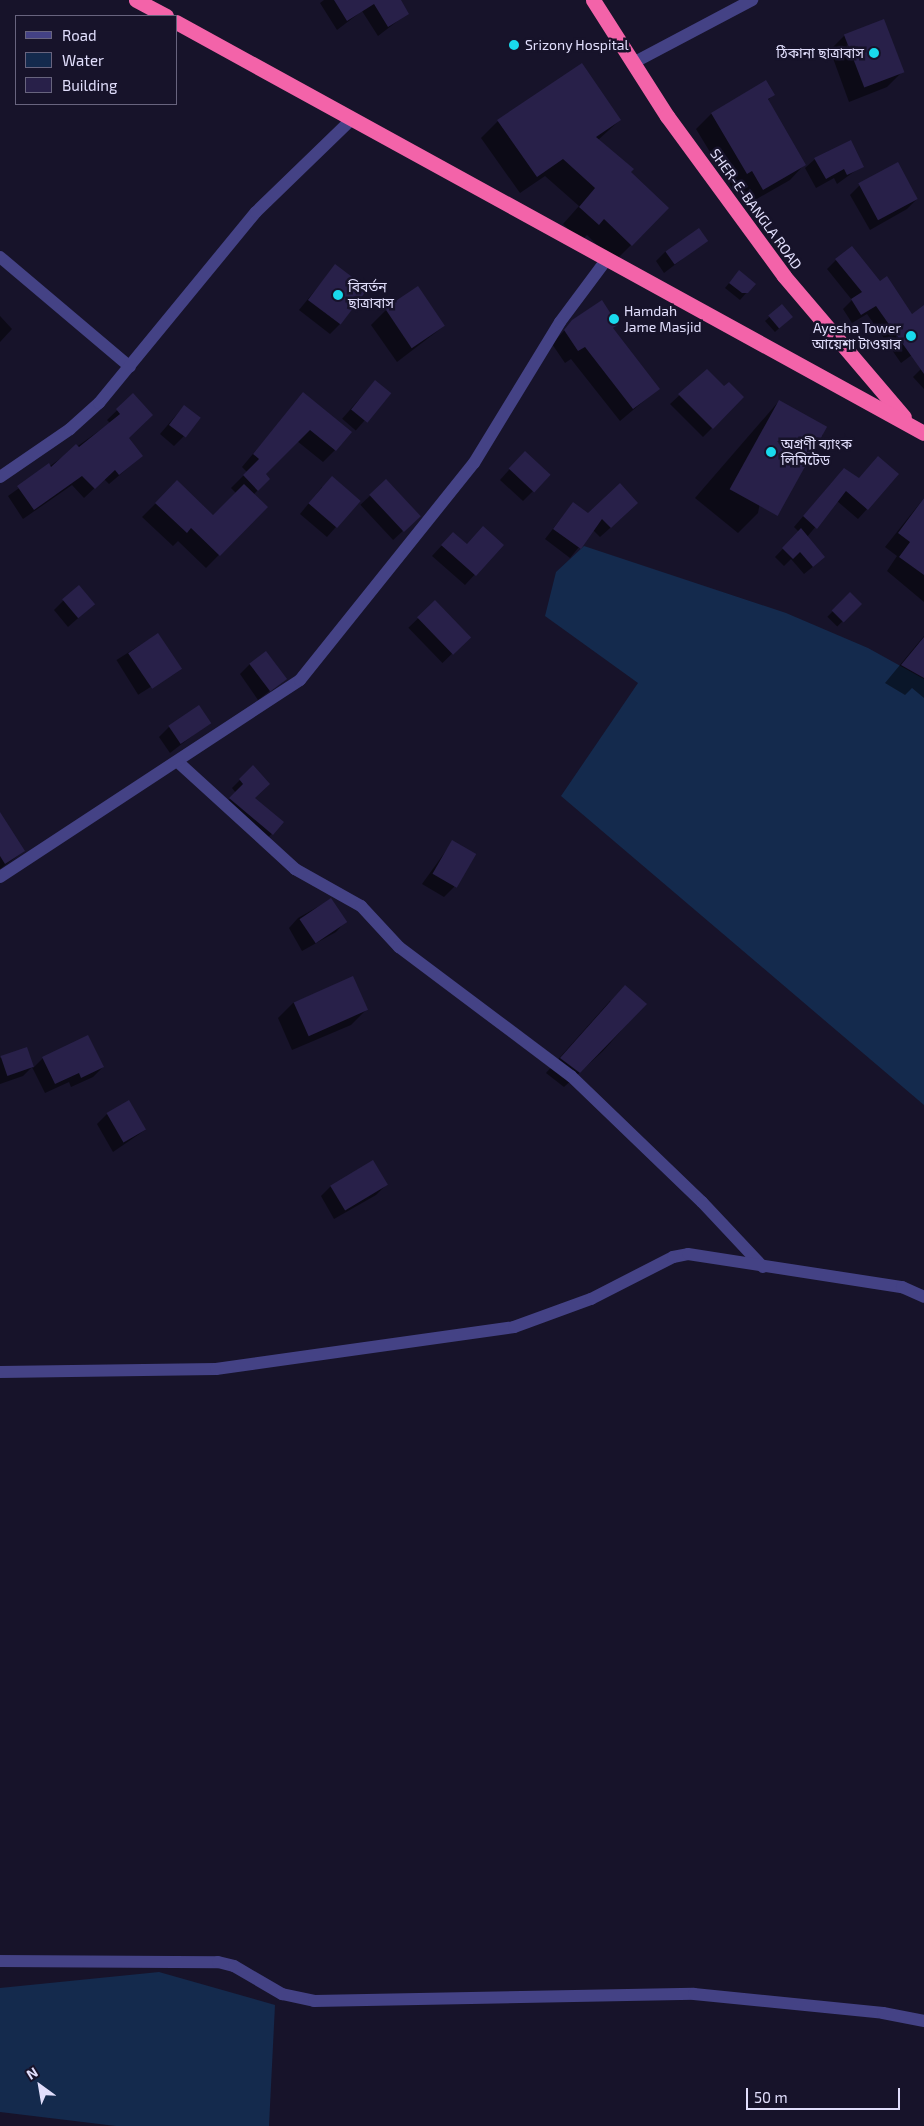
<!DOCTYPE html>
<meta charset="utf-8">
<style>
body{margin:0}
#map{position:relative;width:924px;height:2126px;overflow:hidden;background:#17132a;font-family:"Exo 2","Noto Sans Bengali",sans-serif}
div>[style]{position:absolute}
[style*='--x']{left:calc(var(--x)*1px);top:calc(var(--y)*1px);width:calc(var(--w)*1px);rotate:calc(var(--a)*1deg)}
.water>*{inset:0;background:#142a4d}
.shadow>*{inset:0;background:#0007;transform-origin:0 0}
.building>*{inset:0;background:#282049;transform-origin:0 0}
.minor>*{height:12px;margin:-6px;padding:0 6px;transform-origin:6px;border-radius:6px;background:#444285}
.highway>*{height:15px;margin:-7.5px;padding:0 7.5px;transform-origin:7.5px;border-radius:7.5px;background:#f363a9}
.dots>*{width:14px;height:14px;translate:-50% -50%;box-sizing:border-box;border:2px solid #17132a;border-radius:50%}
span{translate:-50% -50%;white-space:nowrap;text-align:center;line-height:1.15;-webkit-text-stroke:5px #17132a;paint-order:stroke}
.poi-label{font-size:14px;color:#e1defc}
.left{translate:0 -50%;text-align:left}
.right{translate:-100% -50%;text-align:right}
.street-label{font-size:14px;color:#e1defc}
.legend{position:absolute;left:15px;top:15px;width:162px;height:90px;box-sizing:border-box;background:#17132a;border:1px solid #68647e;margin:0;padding:6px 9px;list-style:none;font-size:15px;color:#e1defc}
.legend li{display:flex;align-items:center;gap:10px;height:25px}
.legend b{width:25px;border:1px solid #68647e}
.north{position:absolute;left:15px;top:2061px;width:50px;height:50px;-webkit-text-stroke:4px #17132a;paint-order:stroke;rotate:328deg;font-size:14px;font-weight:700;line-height:20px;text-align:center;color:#e1defc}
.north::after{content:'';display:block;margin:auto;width:18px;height:22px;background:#e1defc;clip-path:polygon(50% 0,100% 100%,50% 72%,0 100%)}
.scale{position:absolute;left:746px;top:2088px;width:154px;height:22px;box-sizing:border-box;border:2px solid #e1defc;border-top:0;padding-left:6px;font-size:15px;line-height:18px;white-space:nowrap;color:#e1defc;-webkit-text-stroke:4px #17132a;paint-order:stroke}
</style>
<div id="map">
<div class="water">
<i style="clip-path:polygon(584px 546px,786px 613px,868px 648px,924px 679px,924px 1105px,561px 796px,638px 683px,545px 616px,556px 572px)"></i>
<i style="clip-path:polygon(159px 1972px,275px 2005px,269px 2126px,116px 2126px,0 2112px,0 1988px)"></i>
</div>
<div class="shadow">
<i style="clip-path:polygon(324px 0,399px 0,408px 13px,378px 36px,362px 11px,337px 30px,320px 3px)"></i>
<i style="clip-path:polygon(845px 35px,902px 72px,887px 87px,849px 102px,830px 50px)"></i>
<i style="clip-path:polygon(766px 82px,773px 95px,768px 100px,804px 165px,790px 180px,748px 204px,737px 185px,732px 188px,696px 129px,711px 114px)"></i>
<i style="clip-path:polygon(620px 120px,598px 140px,629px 172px,631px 245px,614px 262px,587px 235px,581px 241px,563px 224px,579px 206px,545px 176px,520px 193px,481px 138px,498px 121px)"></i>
<i style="clip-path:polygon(815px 159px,862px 166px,837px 184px,834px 178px,816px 188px,805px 168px)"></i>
<i style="clip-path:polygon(860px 185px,917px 199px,907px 209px,870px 230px,850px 195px)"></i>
<i style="clip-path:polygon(706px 241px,664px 273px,656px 261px,666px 251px)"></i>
<i style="clip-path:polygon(836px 260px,879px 282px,911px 316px,924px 312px,924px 346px,901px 363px,867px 314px,852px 323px,843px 309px,852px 300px,827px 269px)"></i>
<i style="clip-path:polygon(335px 266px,340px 324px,330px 334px,299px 310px)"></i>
<i style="clip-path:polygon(734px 277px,754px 284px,740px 300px,725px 288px)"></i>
<i style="clip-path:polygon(782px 306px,787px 321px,775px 332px,765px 321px)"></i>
<i style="clip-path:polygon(386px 310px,444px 326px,397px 362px,371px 325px)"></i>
<i style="clip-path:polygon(0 316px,12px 329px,0 342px)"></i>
<i style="clip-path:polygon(573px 321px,617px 325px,612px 329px,658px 389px,620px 421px,571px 359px,565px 363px,552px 344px)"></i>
<i style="clip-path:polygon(924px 366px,924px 389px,913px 377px)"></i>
<i style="clip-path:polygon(707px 370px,724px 388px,743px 397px,703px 437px,670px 404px)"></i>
<i style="left:375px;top:381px;width:18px;height:50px;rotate:41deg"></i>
<i style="clip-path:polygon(303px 394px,335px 450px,323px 462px,297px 441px,264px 474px,269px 479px,253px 495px,266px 507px,206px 568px,178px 541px,173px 546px,142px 517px,164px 495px,213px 516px,236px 493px,231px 488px,247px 472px,242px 467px)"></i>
<i style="clip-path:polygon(133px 395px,127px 438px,142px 456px,109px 484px,104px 479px,84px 498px,72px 485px,23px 519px,8px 496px,110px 423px,107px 420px)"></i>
<i style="clip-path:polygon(779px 401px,758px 513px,738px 533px,695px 498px)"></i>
<i style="clip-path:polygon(184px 406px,184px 436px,174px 446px,160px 434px)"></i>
<i style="clip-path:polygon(516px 462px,549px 475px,523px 501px,500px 480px)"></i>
<i style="clip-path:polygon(834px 480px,867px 509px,858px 519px,837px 501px,807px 537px,815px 565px,804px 574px,791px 559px,784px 566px,775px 557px,799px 532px,794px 527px)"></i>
<i style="left:386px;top:481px;width:48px;height:35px;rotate:47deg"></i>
<i style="clip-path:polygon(322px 487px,359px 501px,327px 537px,300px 514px)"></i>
<i style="clip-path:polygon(924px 498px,924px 602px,887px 571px,897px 556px,885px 547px)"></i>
<i style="clip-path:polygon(573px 503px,588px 514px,627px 513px,600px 537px,593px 530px,570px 558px,545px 539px)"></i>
<i style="clip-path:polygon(444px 543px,467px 545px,502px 545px,465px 585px,432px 556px)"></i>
<i style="left:850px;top:594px;width:14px;height:32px;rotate:45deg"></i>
<i style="clip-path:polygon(64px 600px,94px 604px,68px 627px,54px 610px)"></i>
<i style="left:435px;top:602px;width:49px;height:37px;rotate:46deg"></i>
<i style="left:158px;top:634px;width:41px;height:49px;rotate:58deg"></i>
<i style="clip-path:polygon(924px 636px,924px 698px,912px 688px,905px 695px,885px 683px)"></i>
<i style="clip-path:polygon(250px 664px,285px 679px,258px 700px,240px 674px)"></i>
<i style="clip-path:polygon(209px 723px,170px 753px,159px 737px,169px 727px)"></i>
<i style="clip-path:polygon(253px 767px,253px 799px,282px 823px,264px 842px,222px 806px,236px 793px,232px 788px)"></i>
<i style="clip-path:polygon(0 825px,24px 851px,0 869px)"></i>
<i style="clip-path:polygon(453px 841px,454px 887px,444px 897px,422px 884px)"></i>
<i style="clip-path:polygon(330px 900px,345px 922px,336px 932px,302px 951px,289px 928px,298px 918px)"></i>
<i style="clip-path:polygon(352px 978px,366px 1010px,351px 1025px,292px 1050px,278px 1018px,293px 1003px)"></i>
<i style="clip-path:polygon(610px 1001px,645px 1004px,603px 1051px,564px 1087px,546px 1073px)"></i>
<i style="clip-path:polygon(27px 1049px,33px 1068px,43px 1058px,103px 1067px,93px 1077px,71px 1087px,69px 1082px,45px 1093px,32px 1067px,23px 1076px,0 1084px,0 1058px)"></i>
<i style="clip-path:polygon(107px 1114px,145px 1130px,113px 1152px,97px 1124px)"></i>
<i style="clip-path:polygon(386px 1185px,376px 1195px,334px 1219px,321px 1196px,331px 1186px)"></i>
</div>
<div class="building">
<i style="clip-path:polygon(334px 0,401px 0,409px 14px,388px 27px,374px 4px,347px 21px)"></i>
<i style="left:884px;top:19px;width:57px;height:43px;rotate:69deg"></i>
<i style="clip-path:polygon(582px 63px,621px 120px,596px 137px,634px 169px,631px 172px,669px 208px,632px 246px,604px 219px,599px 225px,579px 207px,595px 188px,563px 159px,537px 177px,497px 120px)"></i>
<i style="clip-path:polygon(766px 80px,775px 95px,768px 99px,806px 165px,763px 190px,752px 171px,747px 174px,711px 113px)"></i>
<i style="clip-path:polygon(851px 140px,864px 167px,847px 175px,844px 169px,826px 179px,814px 158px)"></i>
<i style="left:898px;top:162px;width:42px;height:45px;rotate:62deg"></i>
<i style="left:699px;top:228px;width:16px;height:41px;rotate:55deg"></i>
<i style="clip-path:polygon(852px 246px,880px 281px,887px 276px,912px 314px,924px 305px,924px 374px,876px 306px,861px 315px,851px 299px,862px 292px,835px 259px)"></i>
<i style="left:335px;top:264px;width:41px;height:45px;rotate:37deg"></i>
<i style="clip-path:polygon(739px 270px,756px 284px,748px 293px,742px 293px,729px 283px)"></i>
<i style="left:418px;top:286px;width:48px;height:40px;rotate:56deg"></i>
<i style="clip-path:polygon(602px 300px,618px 325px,613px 328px,660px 389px,633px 409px,585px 347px,578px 351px,564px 330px,572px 320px)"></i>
<i style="left:782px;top:304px;width:17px;height:18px;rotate:50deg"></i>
<i style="clip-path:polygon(707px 369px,724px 386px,729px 382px,744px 397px,713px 429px,678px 394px)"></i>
<i style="left:375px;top:380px;width:21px;height:38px;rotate:39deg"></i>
<i style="clip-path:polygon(303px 392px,352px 432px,336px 451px,310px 430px,266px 474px,270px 479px,258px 491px,243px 475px,259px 459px,253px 454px)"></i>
<i style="clip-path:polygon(133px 393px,153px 415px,129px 438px,143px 456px,119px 475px,115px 470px,95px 489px,82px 476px,34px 510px,17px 486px,49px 463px,51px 467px,76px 444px,79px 447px,120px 414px,116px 409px)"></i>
<i style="left:779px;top:400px;width:55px;height:102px;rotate:29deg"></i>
<i style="left:184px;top:405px;width:21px;height:25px;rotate:37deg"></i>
<i style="left:525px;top:451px;width:35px;height:24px;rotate:43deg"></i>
<i style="clip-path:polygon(878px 456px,899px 474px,868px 510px,846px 491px,817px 529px,803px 516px,844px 468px,859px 478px)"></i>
<i style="left:332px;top:476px;width:38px;height:36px;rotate:41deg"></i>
<i style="left:386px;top:479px;width:51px;height:23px;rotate:47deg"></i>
<i style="clip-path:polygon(177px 480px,213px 515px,244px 484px,268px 507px,220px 556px,191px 528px,187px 533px,155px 503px)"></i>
<i style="clip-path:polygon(620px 483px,638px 503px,611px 528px,602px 519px,581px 549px,553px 529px,573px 502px,588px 513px)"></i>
<i style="clip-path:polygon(924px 498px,924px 575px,899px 557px,910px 542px,898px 533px)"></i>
<i style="clip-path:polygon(483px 526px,504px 545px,476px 576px,441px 545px,453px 532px,467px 544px)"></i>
<i style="clip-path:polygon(801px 528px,825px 557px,813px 567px,800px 552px,793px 559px,782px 548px)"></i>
<i style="left:79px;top:585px;width:25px;height:22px;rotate:50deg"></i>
<i style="left:850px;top:592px;width:17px;height:26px;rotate:45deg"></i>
<i style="left:435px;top:600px;width:52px;height:25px;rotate:46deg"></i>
<i style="left:158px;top:633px;width:43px;height:36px;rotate:56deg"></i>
<i style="clip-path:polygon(924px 637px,924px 678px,901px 665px)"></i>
<i style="left:266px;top:651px;width:35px;height:21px;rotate:53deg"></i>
<i style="left:199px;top:705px;width:22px;height:37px;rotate:56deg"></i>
<i style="clip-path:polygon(253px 765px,270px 784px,255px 798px,284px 822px,273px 835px,229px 798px,243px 784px,239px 779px)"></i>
<i style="clip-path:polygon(0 812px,25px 851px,5px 864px,0 856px)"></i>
<i style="left:452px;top:840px;width:28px;height:39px;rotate:30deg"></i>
<i style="left:331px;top:898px;width:29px;height:38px;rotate:56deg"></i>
<i style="left:353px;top:976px;width:37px;height:65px;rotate:66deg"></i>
<i style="clip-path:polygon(625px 985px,647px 1004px,580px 1073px,560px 1058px)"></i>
<i style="clip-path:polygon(88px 1035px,104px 1067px,81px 1078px,79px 1073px,55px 1084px,42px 1057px)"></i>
<i style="left:27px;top:1047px;width:21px;height:28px;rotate:71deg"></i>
<i style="left:129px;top:1100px;width:34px;height:26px;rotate:60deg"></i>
<i style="left:373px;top:1160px;width:29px;height:50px;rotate:59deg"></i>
</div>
<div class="minor">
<i style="--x:633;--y:63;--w:135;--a:-27.9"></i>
<i style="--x:0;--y:257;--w:170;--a:40.2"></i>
<i style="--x:0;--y:477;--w:85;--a:-34.4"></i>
<i style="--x:70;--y:429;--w:39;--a:-42"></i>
<i style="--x:99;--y:403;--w:247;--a:-50.6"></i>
<i style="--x:256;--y:212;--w:134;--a:-44.1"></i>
<i style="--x:178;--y:762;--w:159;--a:42.4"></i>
<i style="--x:295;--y:869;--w:76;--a:29.3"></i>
<i style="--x:361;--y:906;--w:56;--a:47.2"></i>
<i style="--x:399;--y:947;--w:215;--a:36.9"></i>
<i style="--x:571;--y:1076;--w:182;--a:43.9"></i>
<i style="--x:702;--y:1202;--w:89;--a:46.8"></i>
<i style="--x:0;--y:877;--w:359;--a:-33.3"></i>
<i style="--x:300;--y:680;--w:278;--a:-51.3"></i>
<i style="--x:474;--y:463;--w:165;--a:-58.6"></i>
<i style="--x:560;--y:322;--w:79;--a:-53.3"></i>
<i style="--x:0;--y:1372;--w:216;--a:-0.8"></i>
<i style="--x:216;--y:1369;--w:301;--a:-8"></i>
<i style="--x:514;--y:1327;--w:82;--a:-20"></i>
<i style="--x:591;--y:1299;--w:92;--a:-27.1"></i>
<i style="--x:673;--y:1257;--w:15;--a:-11"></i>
<i style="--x:688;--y:1254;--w:217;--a:8.8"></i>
<i style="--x:902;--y:1287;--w:24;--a:24"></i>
<i style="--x:0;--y:1961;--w:218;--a:0.3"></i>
<i style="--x:218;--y:1962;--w:16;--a:14"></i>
<i style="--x:234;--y:1966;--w:56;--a:30.3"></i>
<i style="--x:282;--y:1994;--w:33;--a:12"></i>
<i style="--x:314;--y:2001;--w:380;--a:-1.1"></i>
<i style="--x:694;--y:1994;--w:190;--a:5.7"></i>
<i style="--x:883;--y:2013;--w:42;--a:11"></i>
</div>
<div class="highway">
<i style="--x:136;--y:0;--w:34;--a:28"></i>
<i style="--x:593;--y:0;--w:138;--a:57.5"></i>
<i style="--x:667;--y:116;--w:198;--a:53.8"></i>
<i style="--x:784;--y:276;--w:185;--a:49.6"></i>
<i style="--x:176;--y:22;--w:853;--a:28.79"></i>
</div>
<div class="dots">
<i style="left:514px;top:45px;background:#19daed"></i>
<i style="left:874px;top:53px;background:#19daed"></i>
<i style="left:338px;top:295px;background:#19daed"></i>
<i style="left:614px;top:319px;background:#19daed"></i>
<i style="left:911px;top:336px;background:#19daed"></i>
<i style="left:771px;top:452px;background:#19daed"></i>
</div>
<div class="poi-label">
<span class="left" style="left:525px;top:45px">Srizony Hospital</span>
<span class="right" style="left:864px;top:53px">ঠিকানা ছাত্রাবাস</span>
<span class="left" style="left:348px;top:295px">বিবর্তন<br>ছাত্রাবাস</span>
<span class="left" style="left:624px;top:319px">Hamdah<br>Jame Masjid</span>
<span class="right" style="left:901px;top:336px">Ayesha Tower<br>আয়েশা টাওয়ার</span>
<span class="left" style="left:781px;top:452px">অগ্রণী ব্যাংক<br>লিমিটেড</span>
</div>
<div class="street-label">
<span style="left:756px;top:209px;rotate:54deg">SHER-E-BANGLA ROAD</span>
</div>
<ul class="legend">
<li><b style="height:6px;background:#444285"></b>Road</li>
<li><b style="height:14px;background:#142a4d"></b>Water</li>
<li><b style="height:14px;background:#282049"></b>Building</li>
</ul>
<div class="north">N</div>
<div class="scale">50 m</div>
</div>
